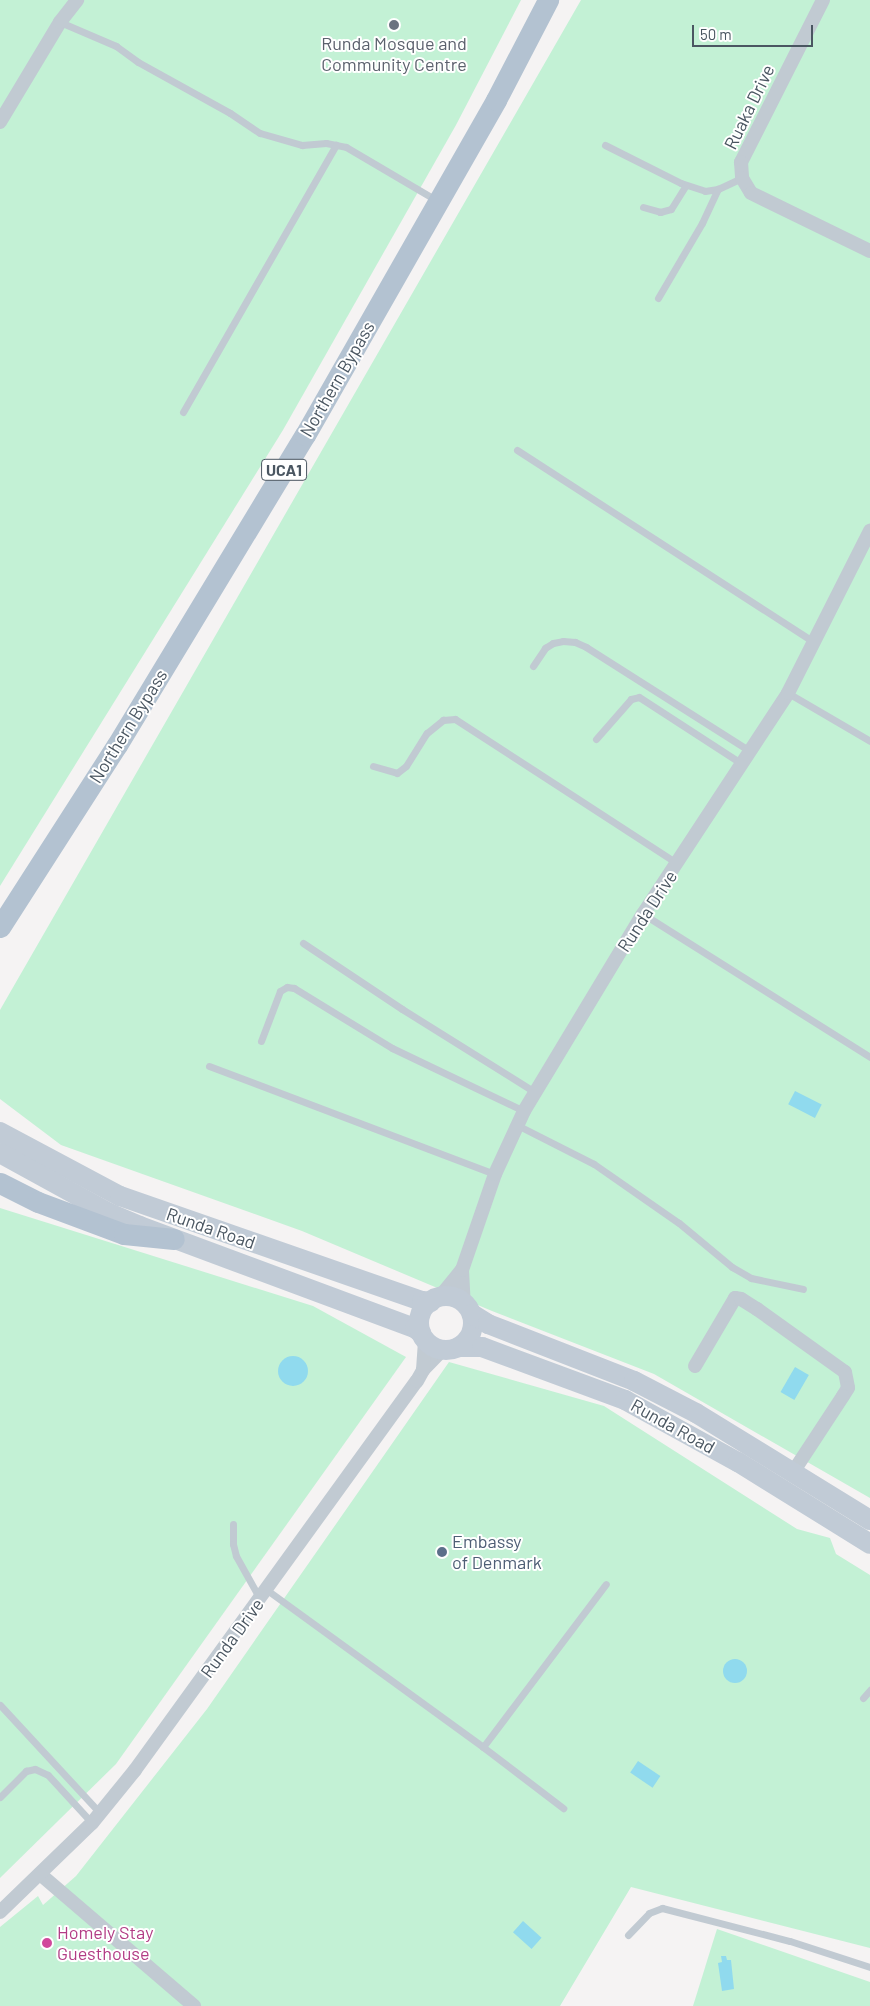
<!DOCTYPE html>
<style>
body{margin:0}
#map{position:relative;width:870px;height:2006px;overflow:hidden;background:#f5f3f3;font-family:Barlow,sans-serif}
div>[style]{position:absolute}
[style*='--x']{left:calc(var(--x)*1px);top:calc(var(--y)*1px);width:calc(var(--w)*1px);rotate:calc(var(--a)*1deg)}
.green>*{inset:0;background:#c3f1d5}
.water>*{inset:0;background:#90daee;transform-origin:0 0}
.round{border-radius:50%}
.lane>*{height:7px;margin:-3.5px;padding:0 3.5px;transform-origin:3.5px;border-radius:3.5px;background:#c1cad2}
.street>*{height:14px;margin:-7px;padding:0 7px;transform-origin:7px;border-radius:7px;background:#c1cad2}
.secondary>*{height:20px;margin:-10px;padding:0 10px;transform-origin:10px;border-radius:10px;background:#c1cbd6}
.secondary>.ring{margin:-10px;padding:0;box-sizing:content-box;background:none;border:20px solid #c1cbd6;border-radius:50%}
.primary>*{height:21px;margin:-10.5px;padding:0 10.5px;transform-origin:10.5px;border-radius:10.5px;background:#b3c2d1}
.dots>*{width:14px;height:14px;translate:-50% -50%;box-sizing:border-box;border:2px solid #fff;border-radius:50%}
span{translate:-50% -50%;white-space:nowrap;text-align:center;line-height:1.15;-webkit-text-stroke:4px #fff;paint-order:stroke}
.shield-label span{padding:1px 4px;background:#fff;border:1px solid;border-radius:4px;-webkit-text-stroke-width:0}
.shield-label{font-size:16px;color:#4a5661;font-weight:700}
.worship-label{font-size:18px;color:#5b616d}
.street-label{font-size:18px;color:#4a5661}
.service-label{font-size:18px;color:#4e5e75}
.left{translate:0 -50%;text-align:left}
.hotel-label{font-size:18px;color:#b23c85}
.scale{position:absolute;left:692px;top:25px;width:121px;height:22px;box-sizing:border-box;border:2px solid #4a5661;border-top:0;padding-left:6px;font-size:15px;line-height:18px;white-space:nowrap;color:#4a5661;-webkit-text-stroke:4px #fff;paint-order:stroke}
</style>
<div id="map">
<div class="green">
<i style="clip-path:polygon(0 0,521px 0,456px 125px,283px 430px,0 886px)"></i>
<i style="clip-path:polygon(581px 0,870px 0,870px 1498px,654px 1374px,492px 1311px,302px 1231px,61px 1145px,0 1099px,0 1010px)"></i>
<i style="clip-path:polygon(0 1208px,313px 1306px,406px 1357px,116px 1764px,0 1878px)"></i>
<i style="clip-path:polygon(449px 1362px,604px 1406px,797px 1529px,830px 1538px,836px 1554px,870px 1575px,870px 1948px,631px 1887px,560px 2006px,0 2006px,0 1927px,38px 1896px,43px 1905px,76px 1876px,207px 1709px)"></i>
<i style="clip-path:polygon(717px 1929px,870px 1982px,870px 2006px,693px 2006px)"></i>
</div>
<div class="water">
<i style="left:795px;top:1091px;width:30px;height:15px;rotate:27deg"></i>
<i class="round" style="left:278px;top:1356px;width:30px;height:30px"></i>
<i style="left:795px;top:1367px;width:16px;height:29px;rotate:30deg"></i>
<i class="round" style="left:723px;top:1659px;width:24px;height:24px"></i>
<i style="left:638px;top:1761px;width:27px;height:14px;rotate:34deg"></i>
<i style="left:523px;top:1921px;width:25px;height:15px;rotate:42deg"></i>
<i style="clip-path:polygon(721px 1956px,726px 1956px,727px 1960px,731px 1960px,734px 1989px,722px 1991px,718px 1963px,722px 1962px)"></i>
</div>
<div class="lane">
<i style="--x:60;--y:22;--w:61;--a:23.2"></i>
<i style="--x:116;--y:46;--w:27;--a:36"></i>
<i style="--x:138;--y:62;--w:105;--a:29"></i>
<i style="--x:230;--y:113;--w:36;--a:34"></i>
<i style="--x:260;--y:133;--w:44;--a:15.9"></i>
<i style="--x:302;--y:145;--w:24;--a:-5"></i>
<i style="--x:326;--y:143;--w:20;--a:11"></i>
<i style="--x:346;--y:147;--w:104;--a:30.5"></i>
<i style="--x:605;--y:145;--w:85;--a:26.6"></i>
<i style="--x:681;--y:183;--w:25;--a:18"></i>
<i style="--x:705;--y:191;--w:13;--a:-9"></i>
<i style="--x:718;--y:189;--w:26;--a:-25"></i>
<i style="--x:643;--y:207;--w:18;--a:16"></i>
<i style="--x:660;--y:212;--w:11;--a:-15"></i>
<i style="--x:671;--y:209;--w:28;--a:-58"></i>
<i style="--x:658;--y:298;--w:87;--a:-59.6"></i>
<i style="--x:702;--y:223;--w:38;--a:-65"></i>
<i style="--x:183;--y:412;--w:308;--a:-60.2"></i>
<i style="--x:517;--y:450;--w:354;--a:32.9"></i>
<i style="--x:533;--y:666;--w:22;--a:-56"></i>
<i style="--x:545;--y:648;--w:9;--a:-32"></i>
<i style="--x:553;--y:643;--w:10;--a:-11"></i>
<i style="--x:563;--y:641;--w:12;--a:5"></i>
<i style="--x:575;--y:642;--w:12;--a:24"></i>
<i style="--x:586;--y:647;--w:194;--a:32.4"></i>
<i style="--x:788;--y:693;--w:95;--a:30.3"></i>
<i style="--x:596;--y:739;--w:53;--a:-48.8"></i>
<i style="--x:631;--y:699;--w:8;--a:-14"></i>
<i style="--x:639;--y:697;--w:123;--a:33"></i>
<i style="--x:373;--y:766;--w:25;--a:16"></i>
<i style="--x:397;--y:773;--w:11;--a:-38"></i>
<i style="--x:406;--y:766;--w:39;--a:-58"></i>
<i style="--x:427;--y:733;--w:21;--a:-39"></i>
<i style="--x:443;--y:720;--w:12;--a:-5"></i>
<i style="--x:455;--y:719;--w:265;--a:33"></i>
<i style="--x:643;--y:914;--w:268;--a:32.2"></i>
<i style="--x:303;--y:943;--w:119;--a:33.7"></i>
<i style="--x:402;--y:1009;--w:157;--a:32"></i>
<i style="--x:261;--y:1041;--w:53;--a:-69.2"></i>
<i style="--x:280;--y:991;--w:8;--a:-30"></i>
<i style="--x:287;--y:987;--w:7;--a:8"></i>
<i style="--x:294;--y:988;--w:115;--a:31.5"></i>
<i style="--x:392;--y:1048;--w:146;--a:25.5"></i>
<i style="--x:209;--y:1066;--w:306;--a:20.7"></i>
<i style="--x:517;--y:1125;--w:86;--a:26.9"></i>
<i style="--x:594;--y:1164;--w:103;--a:34.8"></i>
<i style="--x:679;--y:1223;--w:69;--a:39.7"></i>
<i style="--x:732;--y:1267;--w:22;--a:30"></i>
<i style="--x:751;--y:1278;--w:53;--a:11.9"></i>
<i style="--x:233;--y:1524;--w:20;--a:90"></i>
<i style="--x:233;--y:1544;--w:12;--a:76"></i>
<i style="--x:236;--y:1556;--w:49;--a:60.8"></i>
<i style="--x:267;--y:1590;--w:267;--a:36"></i>
<i style="--x:483;--y:1747;--w:204;--a:-53"></i>
<i style="--x:863;--y:1698;--w:11;--a:-49"></i>
<i style="--x:0;--y:1705;--w:147;--a:47.2"></i>
<i style="--x:483;--y:1747;--w:101;--a:37.3"></i>
<i style="--x:0;--y:1797;--w:37;--a:-45"></i>
<i style="--x:26;--y:1771;--w:9;--a:-13"></i>
<i style="--x:35;--y:1769;--w:14;--a:25"></i>
<i style="--x:48;--y:1775;--w:65;--a:47.5"></i>
<i style="--x:628;--y:1935;--w:30;--a:-46"></i>
<i style="--x:649;--y:1913;--w:14;--a:-21"></i>
<i style="--x:662;--y:1908;--w:132;--a:14.5"></i>
<i style="--x:790;--y:1941;--w:84;--a:18"></i>
</div>
<div class="street">
<i style="--x:823;--y:0;--w:182;--a:116.8"></i>
<i style="--x:741;--y:162;--w:16;--a:86"></i>
<i style="--x:742;--y:178;--w:17;--a:59"></i>
<i style="--x:751;--y:193;--w:132;--a:26"></i>
<i style="--x:0;--y:122;--w:117;--a:-59"></i>
<i style="--x:60;--y:22;--w:28;--a:-52"></i>
<i style="--x:462;--y:1270;--w:33;--a:87"></i>
<i style="--x:439;--y:1298;--w:36;--a:-51"></i>
<i style="--x:462;--y:1270;--w:102;--a:-71"></i>
<i style="--x:495;--y:1174;--w:69;--a:-65.3"></i>
<i style="--x:524;--y:1111;--w:230;--a:-58.9"></i>
<i style="--x:643;--y:914;--w:264;--a:-56.7"></i>
<i style="--x:788;--y:693;--w:182;--a:-63.2"></i>
<i style="--x:695;--y:1366;--w:79;--a:-59.5"></i>
<i style="--x:735;--y:1298;--w:6;--a:9"></i>
<i style="--x:741;--y:1299;--w:19;--a:32"></i>
<i style="--x:757;--y:1309;--w:108;--a:35.6"></i>
<i style="--x:845;--y:1372;--w:16;--a:79"></i>
<i style="--x:848;--y:1388;--w:9;--a:122"></i>
<i style="--x:843;--y:1396;--w:91;--a:123.3"></i>
<i style="--x:423;--y:1370;--w:28;--a:-46"></i>
<i style="--x:40;--y:1874;--w:203;--a:40.6"></i>
<i style="--x:0;--y:1912;--w:128;--a:-44.1"></i>
<i style="--x:92;--y:1823;--w:68;--a:-50.9"></i>
<i style="--x:135;--y:1770;--w:480;--a:-54.1"></i>
<i style="--x:417;--y:1381;--w:13;--a:-61"></i>
<i style="--x:423;--y:1370;--w:31;--a:-86"></i>
</div>
<div class="secondary">
<i style="--x:0;--y:1132;--w:136;--a:28.1"></i>
<i style="--x:120;--y:1196;--w:320;--a:19.2"></i>
<i style="--x:422;--y:1301;--w:9;--a:6"></i>
<i style="--x:0;--y:1153;--w:124;--a:28.8"></i>
<i style="--x:109;--y:1213;--w:34;--a:23"></i>
<i style="--x:140;--y:1226;--w:293;--a:20.4"></i>
<i style="--x:415;--y:1328;--w:8;--a:40"></i>
<i class="ring" style="left:419px;top:1296px;width:34px;height:34px"></i>
<i style="--x:472;--y:1314;--w:19;--a:32"></i>
<i style="--x:488;--y:1324;--w:157;--a:21.3"></i>
<i style="--x:634;--y:1381;--w:70;--a:27.3"></i>
<i style="--x:696;--y:1413;--w:204;--a:31.6"></i>
<i style="--x:459;--y:1347;--w:23;--a:0"></i>
<i style="--x:482;--y:1347;--w:153;--a:20.3"></i>
<i style="--x:625;--y:1400;--w:129;--a:28.8"></i>
<i style="--x:738;--y:1462;--w:155;--a:31.8"></i>
</div>
<div class="primary">
<i style="--x:0;--y:927;--w:216;--a:-57.3"></i>
<i style="--x:117;--y:745;--w:363;--a:-58.8"></i>
<i style="--x:305;--y:435;--w:386;--a:-60.3"></i>
<i style="--x:496;--y:100;--w:113;--a:-62.5"></i>
<i style="--x:0;--y:1183;--w:42;--a:26.6"></i>
<i style="--x:38;--y:1202;--w:92;--a:20.4"></i>
<i style="--x:124;--y:1234;--w:50;--a:5.7"></i>
</div>
<div class="dots">
<i style="left:394px;top:25px;background:#6b7280"></i>
<i style="left:442px;top:1552px;background:#5c6f8a"></i>
<i style="left:47px;top:1943px;background:#d1479c"></i>
</div>
<div class="shield-label">
<span style="left:284px;top:470px">UCA1</span>
</div>
<div class="worship-label">
<span style="left:394px;top:54px">Runda Mosque and<br>Community Centre</span>
</div>
<div class="street-label">
<span style="left:749px;top:107px;rotate:-64deg">Ruaka Drive</span>
<span style="left:337px;top:379px;rotate:-60deg">Northern Bypass</span>
<span style="left:128px;top:726px;rotate:-58deg">Northern Bypass</span>
<span style="left:647px;top:911px;rotate:-57deg">Runda Drive</span>
<span style="left:211px;top:1228px;rotate:19deg">Runda Road</span>
<span style="left:673px;top:1426px;rotate:29deg">Runda Road</span>
<span style="left:232px;top:1638px;rotate:-54deg">Runda Drive</span>
</div>
<div class="service-label">
<span class="left" style="left:452px;top:1552px">Embassy<br>of Denmark</span>
</div>
<div class="hotel-label">
<span class="left" style="left:57px;top:1943px">Homely Stay<br>Guesthouse</span>
</div>
<div class="scale">50 m</div>
</div>
